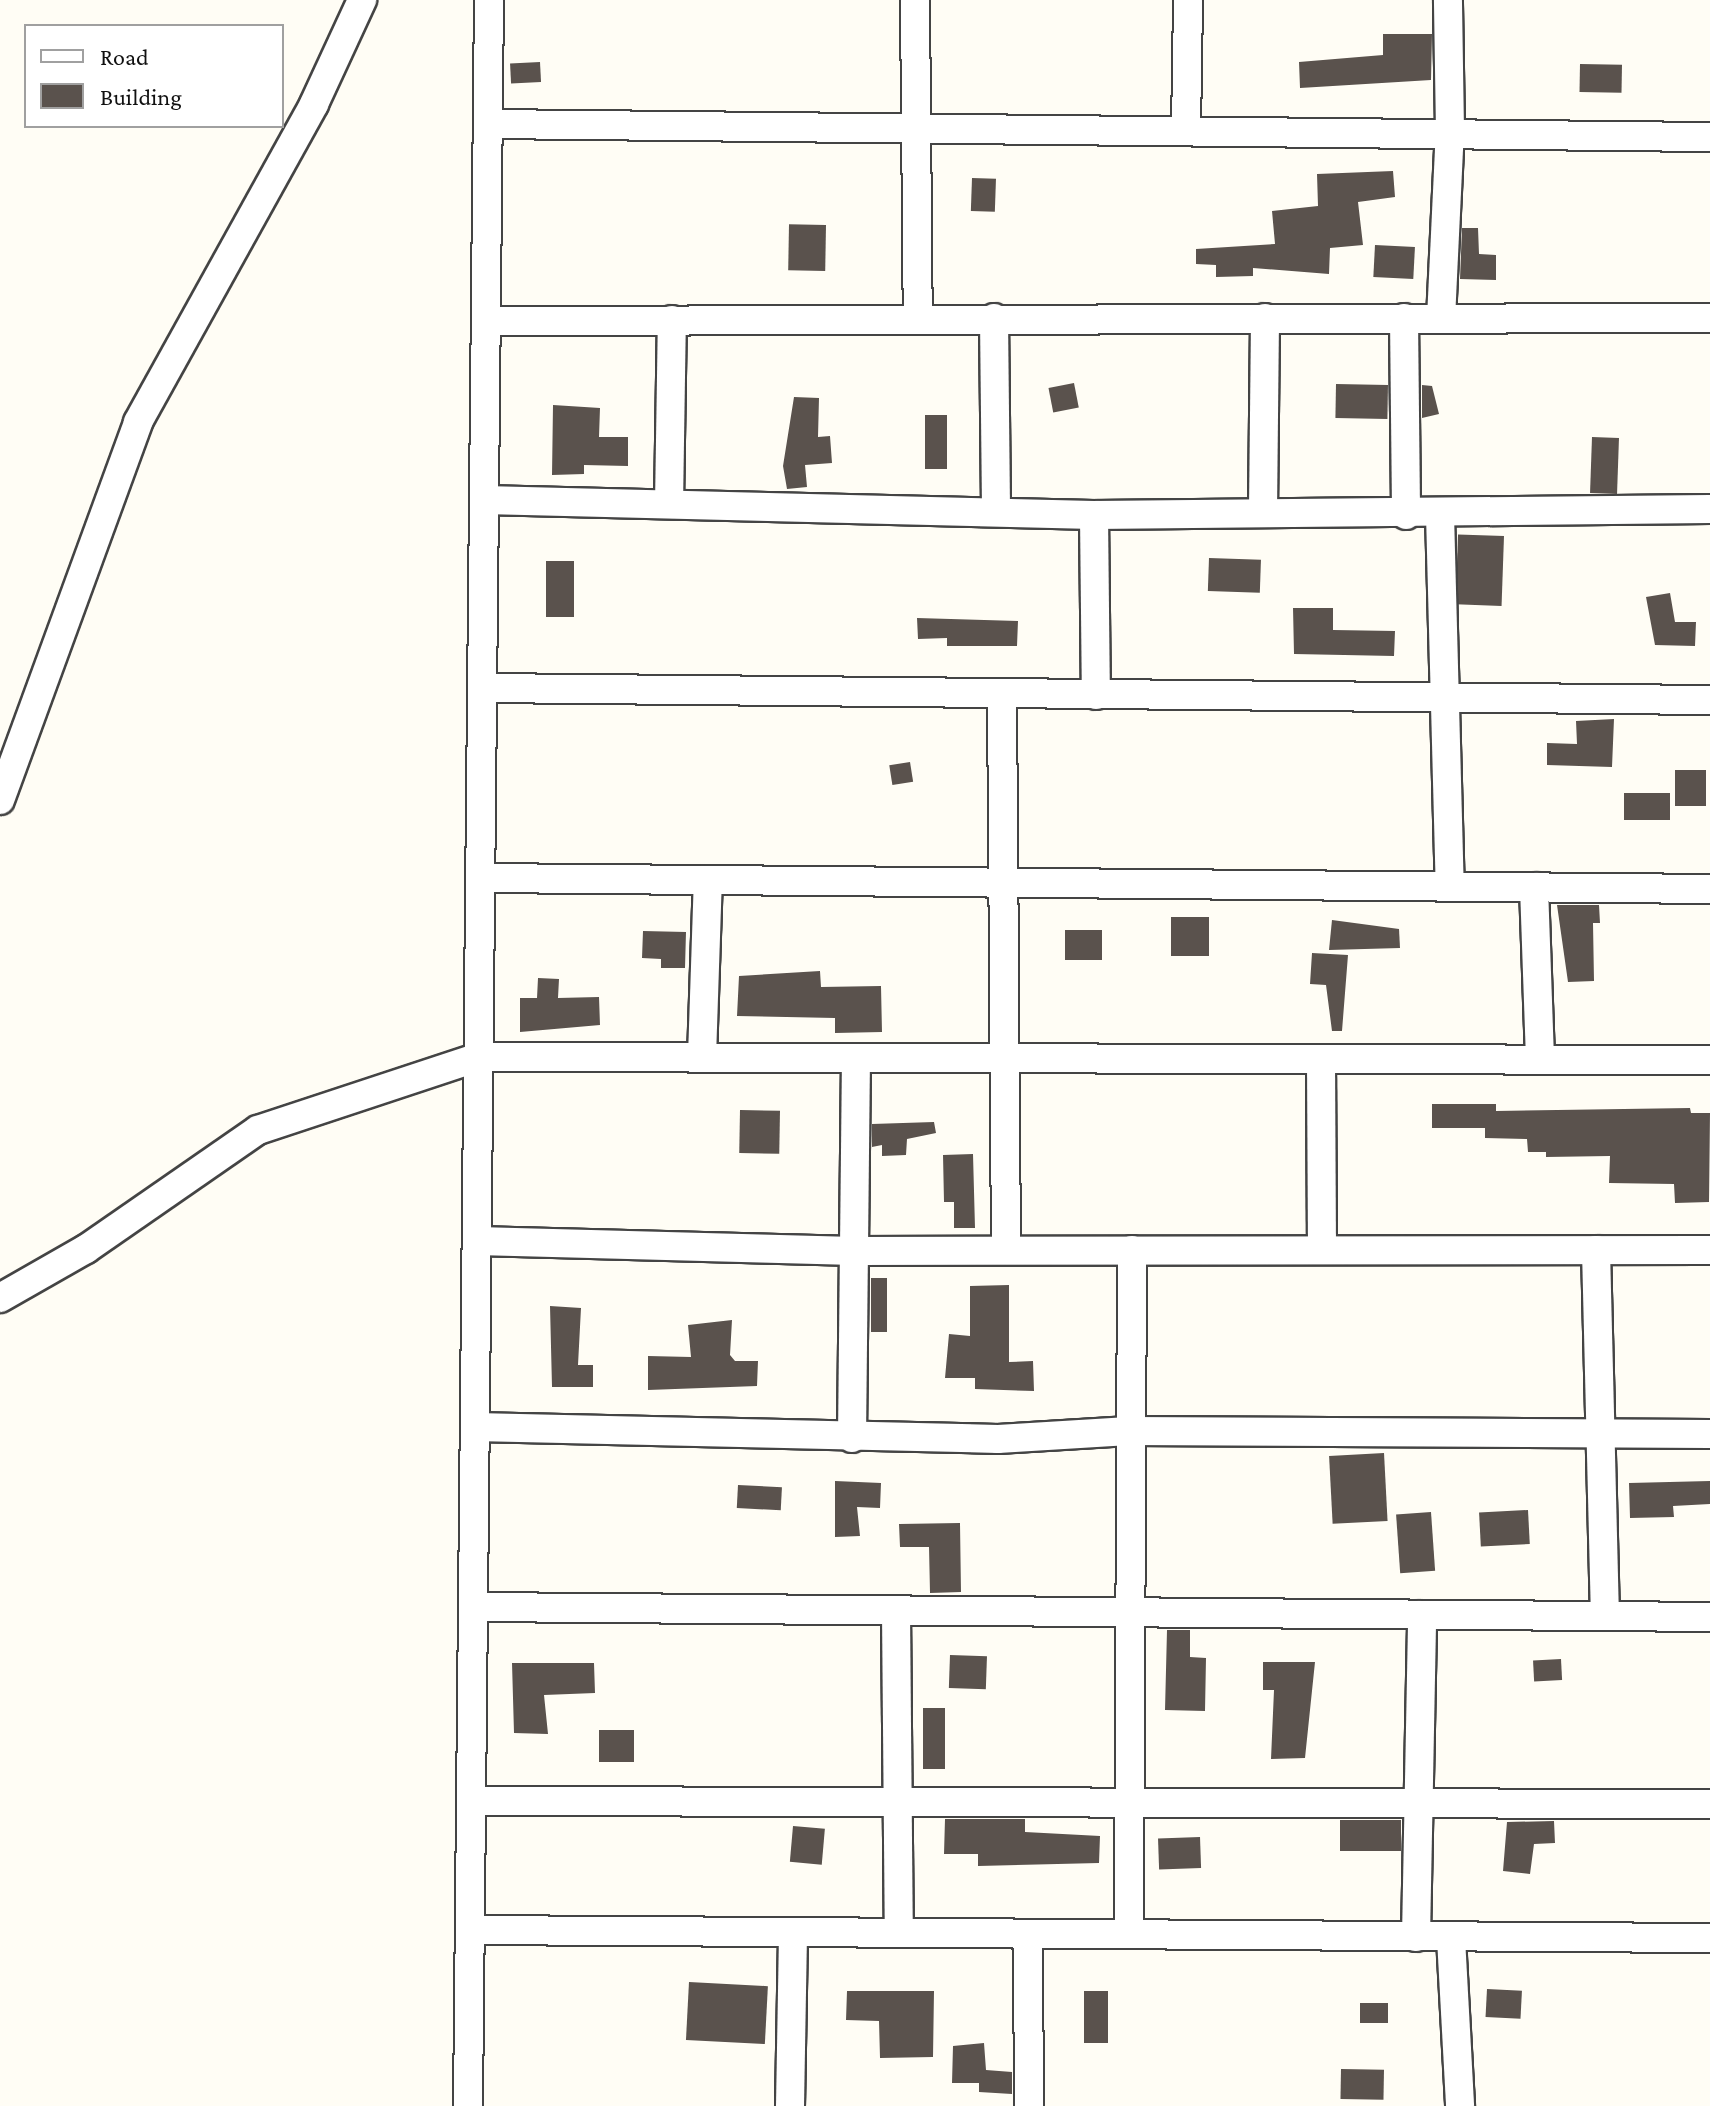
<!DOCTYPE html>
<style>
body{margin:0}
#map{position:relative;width:1710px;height:2106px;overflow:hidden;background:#fffdf5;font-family:"Crimson Pro",serif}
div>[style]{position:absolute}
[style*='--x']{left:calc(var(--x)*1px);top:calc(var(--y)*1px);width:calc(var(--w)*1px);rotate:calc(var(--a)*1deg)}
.building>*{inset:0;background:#5a524d;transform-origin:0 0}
.roads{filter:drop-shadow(2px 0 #444) drop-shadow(-2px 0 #444) drop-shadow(0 2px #444) drop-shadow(0 -2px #444)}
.minor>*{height:28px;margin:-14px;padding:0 14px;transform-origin:14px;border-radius:14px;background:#fff}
span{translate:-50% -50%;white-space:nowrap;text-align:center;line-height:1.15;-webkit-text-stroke:8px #fff;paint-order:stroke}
.legend{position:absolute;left:24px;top:24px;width:260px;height:104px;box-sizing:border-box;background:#fff;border:2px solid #a0a0a0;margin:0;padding:10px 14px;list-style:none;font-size:24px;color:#111}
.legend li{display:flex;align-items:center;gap:16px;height:40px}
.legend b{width:40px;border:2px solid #a0a0a0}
</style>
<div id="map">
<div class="building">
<i style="clip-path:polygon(1383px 34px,1432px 34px,1431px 80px,1300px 88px,1299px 62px,1383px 55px)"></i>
<i style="left:540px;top:62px;width:20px;height:30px;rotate:87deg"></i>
<i style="left:1580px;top:64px;width:42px;height:28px;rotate:1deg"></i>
<i style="clip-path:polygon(1393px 171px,1395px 197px,1358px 202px,1363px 245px,1330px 248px,1329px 274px,1253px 268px,1253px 276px,1216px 277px,1216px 265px,1196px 264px,1196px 249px,1275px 244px,1272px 211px,1318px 206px,1317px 174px)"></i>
<i style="left:972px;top:178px;width:24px;height:33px;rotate:2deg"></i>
<i style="left:826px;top:225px;width:46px;height:37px;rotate:91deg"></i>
<i style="clip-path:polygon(1462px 228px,1478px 228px,1479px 254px,1496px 255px,1496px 280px,1460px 279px)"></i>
<i style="left:1375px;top:245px;width:40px;height:32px;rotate:3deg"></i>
<i style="left:1074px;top:383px;width:25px;height:26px;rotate:79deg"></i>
<i style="left:1336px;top:384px;width:52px;height:34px;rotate:1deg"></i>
<i style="clip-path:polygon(1422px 385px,1432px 386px,1439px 414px,1422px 418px)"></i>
<i style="clip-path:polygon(794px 397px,819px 398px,818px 437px,830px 436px,832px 463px,805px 465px,807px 487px,787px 489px,783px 466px)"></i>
<i style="clip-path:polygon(553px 405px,600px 408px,599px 437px,628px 437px,628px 466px,584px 465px,584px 474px,552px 475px)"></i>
<i style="left:947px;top:415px;width:54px;height:22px;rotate:90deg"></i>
<i style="left:1592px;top:437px;width:27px;height:56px;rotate:2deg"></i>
<i style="left:1504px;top:536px;width:70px;height:46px;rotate:92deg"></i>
<i style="left:1209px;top:558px;width:52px;height:33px;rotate:2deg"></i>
<i style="left:546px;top:561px;width:28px;height:56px"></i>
<i style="clip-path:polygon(1670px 593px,1675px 622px,1696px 622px,1695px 646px,1655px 645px,1646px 597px)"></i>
<i style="clip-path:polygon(1293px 608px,1333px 608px,1333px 630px,1395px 631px,1394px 656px,1294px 654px)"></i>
<i style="clip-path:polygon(917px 618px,1018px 621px,1017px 646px,947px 646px,947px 638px,918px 639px)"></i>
<i style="clip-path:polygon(1614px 719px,1612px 767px,1547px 765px,1547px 743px,1577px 744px,1576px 721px)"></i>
<i style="left:910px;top:762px;width:20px;height:21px;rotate:81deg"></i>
<i style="left:1675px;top:770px;width:31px;height:36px"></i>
<i style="left:1670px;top:793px;width:27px;height:46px;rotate:90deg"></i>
<i style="clip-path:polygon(1557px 905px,1599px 905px,1600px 923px,1593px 923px,1594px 981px,1568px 982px)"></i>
<i style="left:1171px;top:917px;width:38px;height:39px"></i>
<i style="clip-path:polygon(1332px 920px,1399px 929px,1400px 948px,1329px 950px)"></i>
<i style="left:1065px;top:930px;width:37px;height:30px"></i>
<i style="clip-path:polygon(643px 931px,686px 932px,685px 968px,661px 968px,661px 959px,642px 958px)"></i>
<i style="clip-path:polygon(1312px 953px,1348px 955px,1342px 1031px,1332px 1031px,1326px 985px,1310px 984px)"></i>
<i style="clip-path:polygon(820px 971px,821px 987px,881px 986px,882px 1032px,835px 1033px,835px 1018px,737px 1016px,739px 976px)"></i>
<i style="clip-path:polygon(538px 978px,559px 979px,558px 998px,599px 997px,600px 1025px,520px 1032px,520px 998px,537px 998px)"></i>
<i style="clip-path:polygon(1432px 1104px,1496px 1104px,1496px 1111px,1690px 1108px,1691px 1113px,1710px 1113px,1709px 1202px,1675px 1203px,1674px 1184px,1609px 1183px,1610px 1156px,1546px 1157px,1546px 1152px,1528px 1152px,1527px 1139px,1485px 1138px,1485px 1128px,1432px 1128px)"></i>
<i style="left:740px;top:1110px;width:40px;height:43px;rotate:1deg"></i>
<i style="clip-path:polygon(934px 1122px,936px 1133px,907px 1139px,906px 1155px,882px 1156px,882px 1145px,872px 1147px,872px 1124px)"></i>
<i style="clip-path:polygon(973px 1154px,975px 1228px,954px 1228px,954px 1202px,944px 1202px,943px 1155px)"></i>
<i style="left:871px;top:1278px;width:16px;height:54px"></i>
<i style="clip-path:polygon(1009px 1285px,1009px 1362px,1033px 1361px,1034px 1391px,975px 1389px,975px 1378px,945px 1378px,949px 1334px,970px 1336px,970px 1286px)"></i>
<i style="clip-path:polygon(550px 1306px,581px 1308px,578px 1365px,593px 1365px,593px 1387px,552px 1387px)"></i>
<i style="clip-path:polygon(732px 1320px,730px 1355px,735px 1361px,758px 1361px,757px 1386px,648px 1390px,648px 1356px,691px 1357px,688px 1325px)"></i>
<i style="left:1384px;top:1453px;width:68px;height:55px;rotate:87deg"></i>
<i style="clip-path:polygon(835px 1481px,881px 1483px,880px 1508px,857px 1507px,860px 1536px,835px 1537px)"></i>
<i style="clip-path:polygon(1710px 1481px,1710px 1504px,1673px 1506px,1674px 1517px,1630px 1518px,1629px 1483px)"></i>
<i style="left:738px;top:1485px;width:44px;height:23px;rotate:3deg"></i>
<i style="left:1528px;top:1510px;width:34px;height:49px;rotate:87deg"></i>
<i style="left:1431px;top:1512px;width:59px;height:35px;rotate:86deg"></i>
<i style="clip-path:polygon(960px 1523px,961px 1592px,930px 1593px,929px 1547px,900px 1547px,899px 1524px)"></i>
<i style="clip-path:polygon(1167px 1630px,1190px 1630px,1190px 1657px,1206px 1658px,1205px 1711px,1165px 1710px)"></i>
<i style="left:950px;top:1655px;width:37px;height:33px;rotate:2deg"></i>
<i style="left:1561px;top:1659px;width:21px;height:28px;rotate:87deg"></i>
<i style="clip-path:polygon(1263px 1662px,1315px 1662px,1305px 1758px,1271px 1759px,1274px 1690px,1263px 1690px)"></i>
<i style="clip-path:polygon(512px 1663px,594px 1663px,595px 1693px,544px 1695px,548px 1734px,514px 1733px)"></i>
<i style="left:923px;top:1708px;width:22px;height:61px"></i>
<i style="left:599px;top:1730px;width:35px;height:32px"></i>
<i style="clip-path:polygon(945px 1819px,1025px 1819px,1025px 1832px,1100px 1836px,1099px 1863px,978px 1866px,978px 1854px,944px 1854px)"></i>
<i style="left:1340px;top:1820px;width:61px;height:31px"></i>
<i style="clip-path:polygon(1554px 1821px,1555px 1843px,1534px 1844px,1530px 1874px,1503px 1871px,1507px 1822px)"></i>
<i style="left:793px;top:1826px;width:32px;height:36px;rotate:5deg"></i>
<i style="left:1200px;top:1837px;width:31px;height:42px;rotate:88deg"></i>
<i style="left:689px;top:1982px;width:79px;height:58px;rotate:3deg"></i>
<i style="left:1487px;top:1989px;width:35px;height:28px;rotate:3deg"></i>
<i style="clip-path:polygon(847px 1991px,934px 1991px,933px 2057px,880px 2058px,879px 2021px,846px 2020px)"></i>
<i style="left:1084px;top:1991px;width:24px;height:52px"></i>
<i style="left:1360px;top:2003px;width:28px;height:20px"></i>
<i style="clip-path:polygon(984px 2043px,986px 2070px,1012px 2072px,1012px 2094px,979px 2092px,979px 2083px,952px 2083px,953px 2046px)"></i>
<i style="left:1341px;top:2069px;width:43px;height:30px;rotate:1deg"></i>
</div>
<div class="roads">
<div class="minor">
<i style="--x:915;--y:0;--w:319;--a:89.5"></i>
<i style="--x:488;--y:124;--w:1222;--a:0.61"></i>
<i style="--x:1186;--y:130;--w:130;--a:-89.1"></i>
<i style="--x:994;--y:318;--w:193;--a:89.4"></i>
<i style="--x:1404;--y:318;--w:197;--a:89.4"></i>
<i style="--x:1441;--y:319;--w:188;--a:-87.3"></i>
<i style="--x:1450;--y:131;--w:131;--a:-90.9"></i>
<i style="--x:486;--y:321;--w:1224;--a:-0.14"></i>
<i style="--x:484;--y:500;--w:610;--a:1.41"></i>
<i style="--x:1094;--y:515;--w:616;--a:-0.56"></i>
<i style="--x:669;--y:504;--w:184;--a:-89.1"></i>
<i style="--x:1263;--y:511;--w:193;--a:-89.4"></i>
<i style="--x:1440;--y:514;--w:372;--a:88.5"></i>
<i style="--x:1094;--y:515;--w:180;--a:89.4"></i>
<i style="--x:483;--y:688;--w:1227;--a:0.56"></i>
<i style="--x:1002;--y:693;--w:557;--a:89.59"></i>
<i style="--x:0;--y:800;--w:402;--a:-69.9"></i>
<i style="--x:138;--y:422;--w:363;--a:-61"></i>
<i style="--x:314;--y:104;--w:115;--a:-65.2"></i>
<i style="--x:481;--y:878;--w:1229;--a:0.51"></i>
<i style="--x:1534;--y:887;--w:173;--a:88"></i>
<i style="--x:702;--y:1057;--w:177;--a:-88.1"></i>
<i style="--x:1321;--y:1059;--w:191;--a:89.7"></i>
<i style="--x:477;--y:1241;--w:378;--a:1.5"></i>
<i style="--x:855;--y:1251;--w:855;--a:-0.07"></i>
<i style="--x:1596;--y:1250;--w:366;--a:88.6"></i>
<i style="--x:0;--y:1298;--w:99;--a:-29.7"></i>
<i style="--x:86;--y:1249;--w:209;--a:-34.7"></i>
<i style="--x:258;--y:1130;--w:233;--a:-18.3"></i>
<i style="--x:479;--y:1057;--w:1231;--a:0.14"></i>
<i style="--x:475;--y:1427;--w:523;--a:1.31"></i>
<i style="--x:998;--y:1439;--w:131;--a:-3.5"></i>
<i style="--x:1129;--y:1431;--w:581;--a:0.3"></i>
<i style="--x:852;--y:1438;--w:380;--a:-89.4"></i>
<i style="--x:473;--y:1607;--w:1237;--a:0.46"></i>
<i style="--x:896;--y:1611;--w:321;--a:89.5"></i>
<i style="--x:472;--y:1801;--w:1238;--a:0.14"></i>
<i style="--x:470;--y:1930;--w:1240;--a:0.37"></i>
<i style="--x:1028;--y:1934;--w:172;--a:89.7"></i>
<i style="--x:1129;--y:1934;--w:684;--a:-89.75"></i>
<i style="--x:1416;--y:1937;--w:322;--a:-88.9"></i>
<i style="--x:1451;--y:1938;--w:168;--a:86.9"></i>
<i style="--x:468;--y:2106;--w:2106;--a:-89.43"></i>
<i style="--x:790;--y:2106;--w:173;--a:-89"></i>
</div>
</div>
<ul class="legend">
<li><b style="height:10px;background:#fff"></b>Road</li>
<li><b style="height:22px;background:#5a524d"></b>Building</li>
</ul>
</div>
